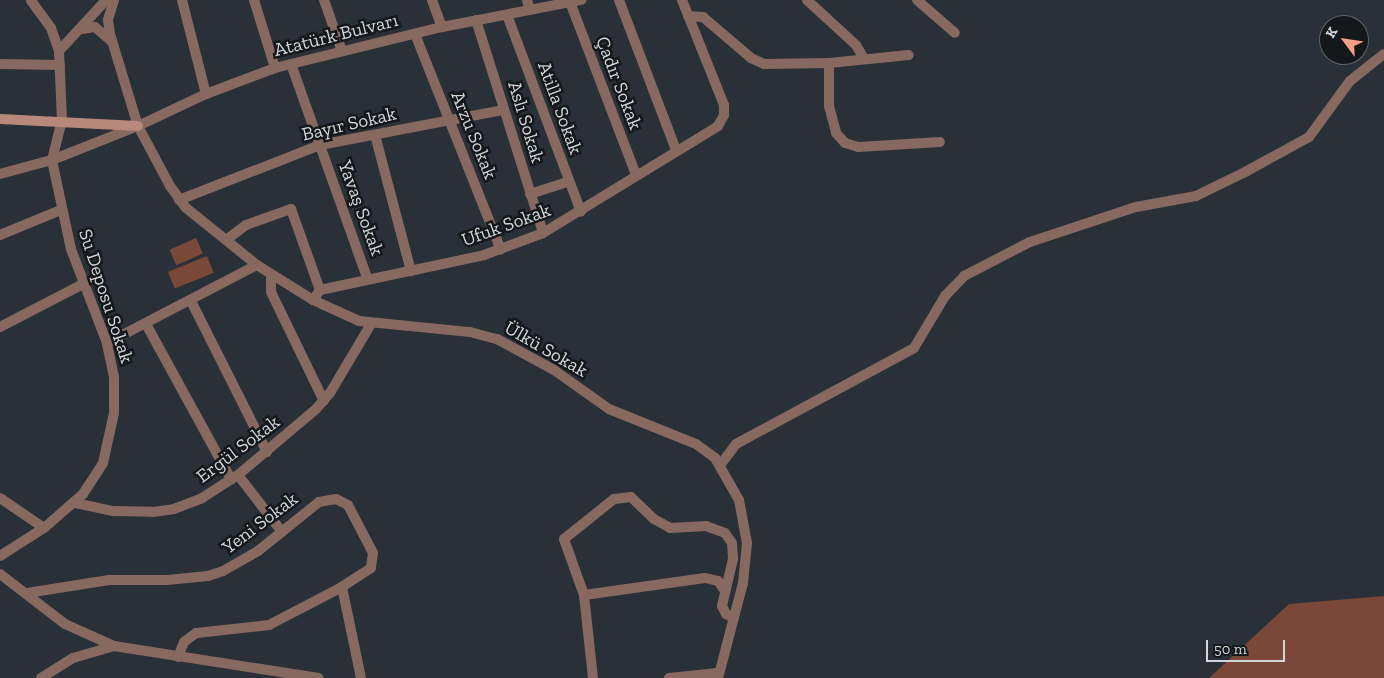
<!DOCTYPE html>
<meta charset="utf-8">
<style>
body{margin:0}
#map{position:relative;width:1384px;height:678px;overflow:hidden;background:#293038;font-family:"Zilla Slab",serif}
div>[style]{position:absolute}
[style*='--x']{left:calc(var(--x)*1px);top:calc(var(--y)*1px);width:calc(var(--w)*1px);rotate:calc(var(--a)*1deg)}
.green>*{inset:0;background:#7a4839;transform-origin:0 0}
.street>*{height:10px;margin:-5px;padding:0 5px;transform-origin:5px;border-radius:5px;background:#876960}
.secondary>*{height:10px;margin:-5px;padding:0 5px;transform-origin:5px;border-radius:5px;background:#b8897b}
span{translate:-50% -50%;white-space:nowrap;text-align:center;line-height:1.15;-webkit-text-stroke:5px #15181b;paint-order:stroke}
.street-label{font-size:19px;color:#d2d7db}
.north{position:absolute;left:1319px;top:15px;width:50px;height:50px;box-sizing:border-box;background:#15181b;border:1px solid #616468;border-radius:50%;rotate:301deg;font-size:14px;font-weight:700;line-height:20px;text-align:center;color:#d2d7db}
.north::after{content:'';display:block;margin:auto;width:18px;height:22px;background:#f49e86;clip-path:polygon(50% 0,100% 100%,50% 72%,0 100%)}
.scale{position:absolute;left:1206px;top:640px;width:79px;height:22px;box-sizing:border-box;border:2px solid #d2d7db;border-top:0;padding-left:6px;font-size:15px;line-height:18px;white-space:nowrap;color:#d2d7db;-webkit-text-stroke:4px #15181b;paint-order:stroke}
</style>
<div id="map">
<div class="green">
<i style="left:196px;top:238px;width:17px;height:29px;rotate:66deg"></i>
<i style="left:207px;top:256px;width:18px;height:42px;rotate:68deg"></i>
<i style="clip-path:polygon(1384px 596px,1384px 678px,1209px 678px,1289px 604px)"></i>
</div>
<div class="street">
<i style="--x:114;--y:0;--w:21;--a:107"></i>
<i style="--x:108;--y:20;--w:14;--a:82"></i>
<i style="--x:110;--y:34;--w:96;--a:73.1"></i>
<i style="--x:138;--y:126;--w:68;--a:61.9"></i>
<i style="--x:170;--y:186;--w:26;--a:54"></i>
<i style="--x:185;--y:207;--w:92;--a:38.9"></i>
<i style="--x:257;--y:265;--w:66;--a:32"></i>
<i style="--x:313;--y:300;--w:51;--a:24.5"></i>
<i style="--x:359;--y:321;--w:112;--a:5.7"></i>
<i style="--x:470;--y:332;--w:28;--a:15"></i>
<i style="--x:497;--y:339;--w:65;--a:28.5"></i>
<i style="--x:554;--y:370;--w:67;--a:35.3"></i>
<i style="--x:609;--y:409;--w:94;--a:21.9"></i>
<i style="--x:696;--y:444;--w:24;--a:36"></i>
<i style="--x:715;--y:458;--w:48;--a:60.3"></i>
<i style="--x:739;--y:500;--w:44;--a:79.5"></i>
<i style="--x:747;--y:543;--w:40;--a:95.7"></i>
<i style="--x:743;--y:583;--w:98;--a:104.7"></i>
<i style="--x:182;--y:0;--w:97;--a:75.7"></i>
<i style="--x:254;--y:0;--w:71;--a:72.8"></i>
<i style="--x:324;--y:0;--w:54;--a:70.6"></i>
<i style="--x:432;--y:0;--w:29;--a:70"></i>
<i style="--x:527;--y:0;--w:10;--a:73"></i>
<i style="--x:619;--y:0;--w:160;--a:69.2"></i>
<i style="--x:807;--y:0;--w:67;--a:42.6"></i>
<i style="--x:856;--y:45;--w:16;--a:60"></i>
<i style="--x:917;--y:0;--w:50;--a:41"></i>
<i style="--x:570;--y:2;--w:185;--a:69.1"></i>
<i style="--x:507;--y:15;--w:210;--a:69.4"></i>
<i style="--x:688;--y:16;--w:15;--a:4"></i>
<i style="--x:703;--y:17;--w:63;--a:40.5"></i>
<i style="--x:751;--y:58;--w:14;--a:25"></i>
<i style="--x:764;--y:64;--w:65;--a:-0.9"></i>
<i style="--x:829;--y:63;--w:80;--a:-5.7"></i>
<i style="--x:476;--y:20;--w:223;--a:72.5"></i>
<i style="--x:82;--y:29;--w:13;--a:-9"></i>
<i style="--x:95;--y:27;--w:21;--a:41"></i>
<i style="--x:415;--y:34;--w:232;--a:68.3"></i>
<i style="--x:59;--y:51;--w:69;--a:-47.3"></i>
<i style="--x:829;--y:63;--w:43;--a:90"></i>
<i style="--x:829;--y:106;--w:28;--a:75"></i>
<i style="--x:836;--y:133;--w:13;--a:48"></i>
<i style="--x:845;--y:143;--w:14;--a:17"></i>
<i style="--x:858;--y:147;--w:82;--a:-3.5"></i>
<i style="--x:0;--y:64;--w:60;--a:1"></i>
<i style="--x:291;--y:64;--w:227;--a:70.4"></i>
<i style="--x:375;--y:135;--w:141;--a:75.2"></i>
<i style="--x:0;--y:174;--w:54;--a:-15.1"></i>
<i style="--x:52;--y:160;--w:92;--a:-21.6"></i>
<i style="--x:138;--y:126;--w:75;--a:-25.2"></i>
<i style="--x:206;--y:94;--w:74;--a:-20.6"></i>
<i style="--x:275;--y:68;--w:172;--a:-13.8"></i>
<i style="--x:442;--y:27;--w:142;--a:-11"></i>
<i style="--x:530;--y:194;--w:40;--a:-18"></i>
<i style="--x:179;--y:200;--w:151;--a:-21.3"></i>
<i style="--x:320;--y:145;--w:187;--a:-10.8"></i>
<i style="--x:0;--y:235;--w:66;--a:-22.3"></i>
<i style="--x:226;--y:240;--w:25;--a:-37"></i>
<i style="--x:246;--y:225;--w:48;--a:-19.6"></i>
<i style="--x:291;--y:209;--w:86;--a:70.3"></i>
<i style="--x:271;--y:275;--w:17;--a:90"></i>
<i style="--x:271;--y:292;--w:121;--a:64.1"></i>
<i style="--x:313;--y:300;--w:12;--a:-55"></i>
<i style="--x:320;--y:290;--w:168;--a:-12"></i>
<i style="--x:484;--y:255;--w:63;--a:-20.4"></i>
<i style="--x:543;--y:233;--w:205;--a:-31.4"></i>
<i style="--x:718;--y:126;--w:13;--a:-61"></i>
<i style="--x:724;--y:115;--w:10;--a:-90"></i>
<i style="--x:724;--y:105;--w:113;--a:-111.8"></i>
<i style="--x:191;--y:301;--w:169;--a:63.3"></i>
<i style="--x:146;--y:324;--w:177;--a:61.3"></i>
<i style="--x:0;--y:327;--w:93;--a:-27.4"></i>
<i style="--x:107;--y:343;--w:169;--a:-27.5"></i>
<i style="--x:721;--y:464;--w:25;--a:-53"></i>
<i style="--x:736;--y:444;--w:202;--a:-28.3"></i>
<i style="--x:914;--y:348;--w:61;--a:-59.2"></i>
<i style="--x:945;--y:296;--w:28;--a:-46"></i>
<i style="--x:964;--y:276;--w:74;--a:-27.3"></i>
<i style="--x:1030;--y:242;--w:112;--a:-18.3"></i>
<i style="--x:1136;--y:207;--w:61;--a:-10.4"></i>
<i style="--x:1196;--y:196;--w:57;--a:-26.1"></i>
<i style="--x:1247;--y:171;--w:71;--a:-28.7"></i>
<i style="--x:1309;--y:137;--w:69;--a:-53.8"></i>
<i style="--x:1350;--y:81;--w:43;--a:-38.5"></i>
<i style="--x:238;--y:475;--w:72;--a:52.3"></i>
<i style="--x:0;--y:498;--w:53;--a:34.3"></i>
<i style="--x:75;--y:503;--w:40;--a:12"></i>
<i style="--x:114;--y:511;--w:39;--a:1"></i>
<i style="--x:153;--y:512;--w:21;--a:-8"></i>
<i style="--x:174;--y:509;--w:30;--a:-21"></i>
<i style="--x:202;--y:498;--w:43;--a:-32.6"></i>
<i style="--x:238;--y:475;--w:102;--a:-40.2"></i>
<i style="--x:316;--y:409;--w:21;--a:-49"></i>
<i style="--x:330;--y:393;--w:80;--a:-59.3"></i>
<i style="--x:0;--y:556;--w:52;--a:-32.5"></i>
<i style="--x:44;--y:528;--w:52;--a:-41.1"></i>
<i style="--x:83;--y:494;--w:37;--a:-57"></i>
<i style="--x:103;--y:463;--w:51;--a:-77.6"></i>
<i style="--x:114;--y:413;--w:36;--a:-90"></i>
<i style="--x:114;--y:377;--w:35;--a:-102"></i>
<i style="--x:107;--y:343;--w:101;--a:-111"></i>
<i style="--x:71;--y:249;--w:91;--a:-102.1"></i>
<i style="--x:52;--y:160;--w:41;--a:-76"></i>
<i style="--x:62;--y:120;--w:69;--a:-92.5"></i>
<i style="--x:59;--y:51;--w:24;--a:-109"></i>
<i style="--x:51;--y:28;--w:34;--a:-126"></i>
<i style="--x:0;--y:574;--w:82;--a:37.6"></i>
<i style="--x:65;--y:624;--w:54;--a:24.2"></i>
<i style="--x:342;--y:587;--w:93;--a:78.2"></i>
<i style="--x:27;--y:593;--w:83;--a:-9"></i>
<i style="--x:109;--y:580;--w:58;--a:0"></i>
<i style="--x:167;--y:580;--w:41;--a:-5.6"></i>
<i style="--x:208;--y:576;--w:16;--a:-18"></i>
<i style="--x:223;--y:571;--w:40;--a:-29.7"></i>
<i style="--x:258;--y:551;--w:78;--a:-38.8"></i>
<i style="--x:319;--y:502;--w:17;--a:-10"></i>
<i style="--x:336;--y:499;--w:13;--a:27"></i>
<i style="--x:348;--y:505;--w:54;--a:62.5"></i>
<i style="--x:373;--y:553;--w:15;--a:98"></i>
<i style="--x:371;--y:568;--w:35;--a:147"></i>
<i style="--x:342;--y:587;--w:82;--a:152.5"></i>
<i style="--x:269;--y:625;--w:73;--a:173.7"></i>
<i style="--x:196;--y:633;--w:15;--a:143"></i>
<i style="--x:184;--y:642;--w:16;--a:112"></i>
<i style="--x:584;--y:595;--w:122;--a:-8"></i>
<i style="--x:705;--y:578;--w:13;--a:13"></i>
<i style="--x:718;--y:581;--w:12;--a:55"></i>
<i style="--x:41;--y:678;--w:38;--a:-32"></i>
<i style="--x:73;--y:658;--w:43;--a:-16.3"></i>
<i style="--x:114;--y:646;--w:207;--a:8.9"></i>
<i style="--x:593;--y:678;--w:83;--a:-96.2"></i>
<i style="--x:584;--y:595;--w:59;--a:-109.7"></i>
<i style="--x:564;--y:539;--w:64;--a:-38.7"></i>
<i style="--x:614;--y:499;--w:17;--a:-7"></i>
<i style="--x:631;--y:497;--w:32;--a:44"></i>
<i style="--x:654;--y:519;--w:18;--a:29"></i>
<i style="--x:670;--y:528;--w:36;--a:-3"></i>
<i style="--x:706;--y:526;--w:20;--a:20"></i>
<i style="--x:725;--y:533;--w:12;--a:55"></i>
<i style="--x:732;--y:543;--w:16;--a:86"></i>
<i style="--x:733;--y:559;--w:48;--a:103.2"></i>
<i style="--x:722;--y:606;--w:9;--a:63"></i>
<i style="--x:726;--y:614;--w:9;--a:27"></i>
<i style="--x:669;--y:678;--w:48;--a:-5.9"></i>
</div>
<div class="secondary">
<i style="--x:0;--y:119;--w:138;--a:2.9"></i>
</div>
<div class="street-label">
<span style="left:336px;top:35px;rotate:-14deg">Atatürk Bulvarı</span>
<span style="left:619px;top:83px;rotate:69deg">Çadır Sokak</span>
<span style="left:560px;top:108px;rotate:70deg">Atilla Sokak</span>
<span style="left:526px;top:122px;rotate:73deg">Aslı Sokak</span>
<span style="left:349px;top:124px;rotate:-13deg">Bayır Sokak</span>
<span style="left:474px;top:135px;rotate:68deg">Arzu Sokak</span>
<span style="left:361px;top:208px;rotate:70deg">Yavaş Sokak</span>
<span style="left:506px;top:225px;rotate:-20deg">Ufuk Sokak</span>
<span style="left:106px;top:296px;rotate:72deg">Su Deposu Sokak</span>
<span style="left:546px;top:349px;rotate:30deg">Ülkü Sokak</span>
<span style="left:238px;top:449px;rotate:-37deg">Ergül Sokak</span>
<span style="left:260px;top:523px;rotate:-37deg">Yeni Sokak</span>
</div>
<div class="north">K</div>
<div class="scale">50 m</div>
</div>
